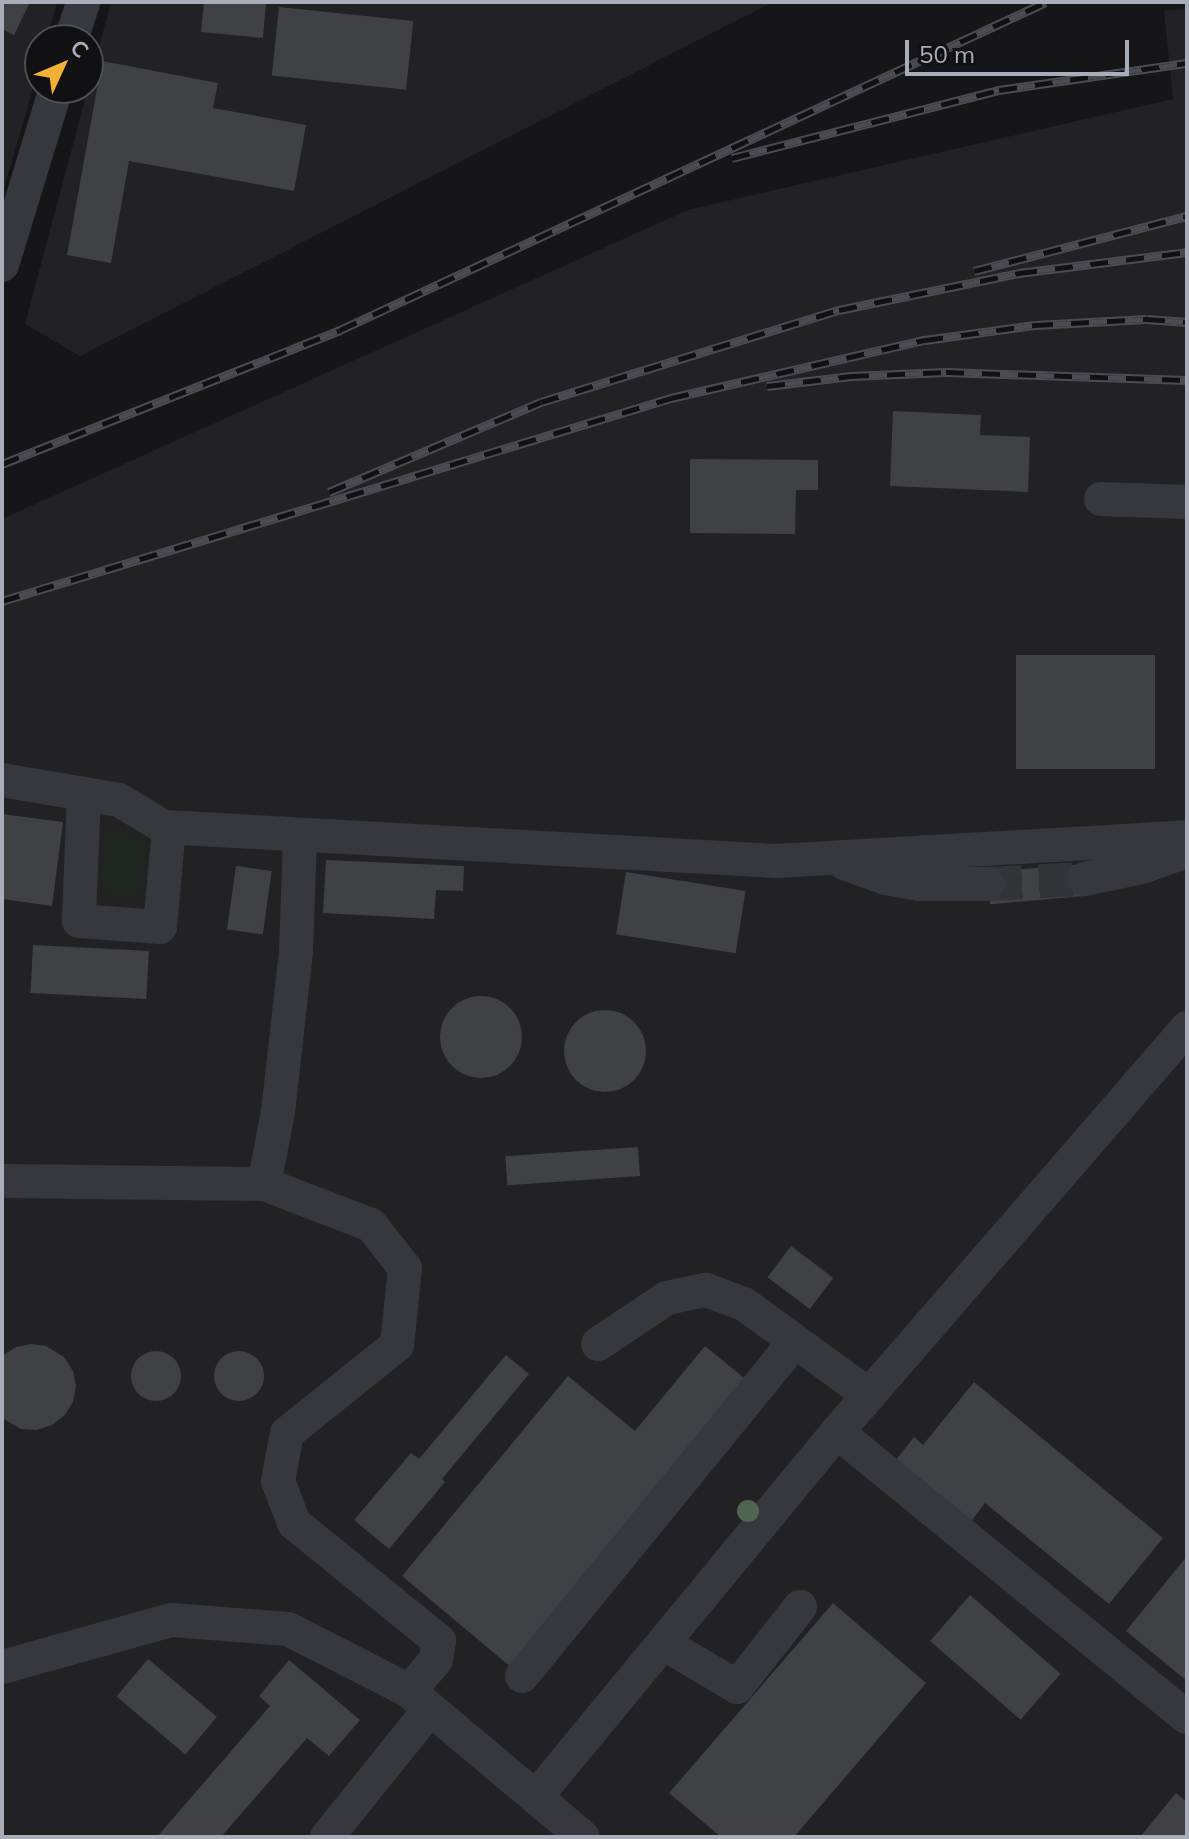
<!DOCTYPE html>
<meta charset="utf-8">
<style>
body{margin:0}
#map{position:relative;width:1189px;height:1839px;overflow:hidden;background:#161618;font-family:Mulish,sans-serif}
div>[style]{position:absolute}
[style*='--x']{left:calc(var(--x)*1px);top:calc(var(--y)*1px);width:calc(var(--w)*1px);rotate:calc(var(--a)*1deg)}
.built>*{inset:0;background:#222225}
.green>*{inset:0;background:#1e261f}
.building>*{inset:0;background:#404145;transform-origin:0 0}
.round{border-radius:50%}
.minor-tunnel>*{height:34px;margin-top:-17px;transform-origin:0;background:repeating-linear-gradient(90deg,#333438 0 34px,transparent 0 51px)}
.minor>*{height:34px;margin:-17px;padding:0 17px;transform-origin:17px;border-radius:17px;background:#37383d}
.rail>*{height:9px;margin-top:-4.5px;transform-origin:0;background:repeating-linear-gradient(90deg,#111113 0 18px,#4a4c52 0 36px);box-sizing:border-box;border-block:2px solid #4a4c52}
.trees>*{width:22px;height:22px;margin:-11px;border-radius:50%;background:#506452}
span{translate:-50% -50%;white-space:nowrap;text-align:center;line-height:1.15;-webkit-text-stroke:6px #111113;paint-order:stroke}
.frame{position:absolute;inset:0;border:4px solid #a8adb8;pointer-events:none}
.north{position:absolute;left:24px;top:24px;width:80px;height:80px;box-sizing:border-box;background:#111113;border:2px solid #4d4f55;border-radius:50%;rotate:46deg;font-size:22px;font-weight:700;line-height:32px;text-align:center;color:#a8adb8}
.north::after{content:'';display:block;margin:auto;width:28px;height:36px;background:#f2b134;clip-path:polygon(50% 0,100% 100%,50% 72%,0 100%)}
.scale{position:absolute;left:905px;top:40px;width:224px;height:36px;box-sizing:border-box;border:4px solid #a8adb8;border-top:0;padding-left:10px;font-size:24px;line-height:28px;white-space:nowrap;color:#a8adb8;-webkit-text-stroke:6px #111113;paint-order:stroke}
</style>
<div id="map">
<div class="built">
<i style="clip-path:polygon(2px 2px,57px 2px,47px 40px,40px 40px,40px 65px,2px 195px)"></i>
<i style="clip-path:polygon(111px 2px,773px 2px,80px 356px,25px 324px)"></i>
<i style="clip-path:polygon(1187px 9px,1187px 1837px,2px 1837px,2px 519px,688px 210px,1173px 99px,1164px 11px)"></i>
</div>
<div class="green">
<i style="clip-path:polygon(111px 829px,143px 834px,149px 840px,144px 893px,137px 899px,109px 897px,100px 887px,104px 831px)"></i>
</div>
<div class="building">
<i style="clip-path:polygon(2px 2px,30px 2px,14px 35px,2px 29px)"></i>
<i style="clip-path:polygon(204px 2px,266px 2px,263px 38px,201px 32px)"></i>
<i style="left:279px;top:7px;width:135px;height:69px;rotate:6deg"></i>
<i style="clip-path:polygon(102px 61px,218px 83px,213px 108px,306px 125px,294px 191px,129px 161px,111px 263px,67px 255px)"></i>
<i style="clip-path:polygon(893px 411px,981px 415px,980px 435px,1030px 437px,1028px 492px,890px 486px)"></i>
<i style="clip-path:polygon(690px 459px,818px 460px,818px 490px,796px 490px,795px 534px,690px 533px)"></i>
<i style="left:1016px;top:655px;width:139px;height:114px"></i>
<i style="clip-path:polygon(2px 814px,63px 822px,52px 906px,2px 899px)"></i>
<i style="clip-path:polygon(326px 860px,464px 866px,463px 891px,436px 890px,434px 919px,323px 913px)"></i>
<i style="left:1083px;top:864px;width:32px;height:96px;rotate:85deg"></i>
<i style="left:236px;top:866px;width:36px;height:64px;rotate:8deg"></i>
<i style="left:626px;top:872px;width:121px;height:63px;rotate:9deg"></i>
<i style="left:33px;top:945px;width:116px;height:48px;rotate:3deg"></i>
<i class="round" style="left:440px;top:996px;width:82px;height:82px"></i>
<i class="round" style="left:564px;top:1010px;width:82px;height:82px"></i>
<i style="left:638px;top:1147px;width:29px;height:133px;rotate:86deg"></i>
<i style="left:791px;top:1246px;width:53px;height:39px;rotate:37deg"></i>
<i style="clip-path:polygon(31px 1344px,46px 1346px,64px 1357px,73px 1371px,76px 1386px,73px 1402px,65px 1415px,52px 1425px,37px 1430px,21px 1429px,2px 1418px,2px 1356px,16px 1347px)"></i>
<i style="clip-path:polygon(705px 1346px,749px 1382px,512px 1668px,402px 1576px,568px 1376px,635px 1431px)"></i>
<i class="round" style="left:214px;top:1351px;width:50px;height:50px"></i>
<i class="round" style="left:131px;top:1351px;width:50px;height:50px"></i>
<i style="clip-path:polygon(506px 1355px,529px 1374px,442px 1479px,445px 1482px,389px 1549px,354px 1520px,411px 1453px,419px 1459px)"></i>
<i style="clip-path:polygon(974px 1382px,1163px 1538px,1109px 1604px,985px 1503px,970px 1523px,895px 1461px,914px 1437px,923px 1445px)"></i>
<i style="clip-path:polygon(1187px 1556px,1187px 1681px,1126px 1631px)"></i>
<i style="left:970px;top:1595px;width:120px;height:61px;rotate:41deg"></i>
<i style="clip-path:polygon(833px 1603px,926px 1683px,794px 1837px,721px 1837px,669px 1793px)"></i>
<i style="left:148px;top:1659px;width:90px;height:49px;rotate:40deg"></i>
<i style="clip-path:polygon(289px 1660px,360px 1720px,329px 1756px,307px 1738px,221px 1837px,157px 1837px,270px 1706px,259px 1696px)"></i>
<i style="clip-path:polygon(1176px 1793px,1187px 1802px,1187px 1837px,1140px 1837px)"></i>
</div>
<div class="minor-tunnel">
<i style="--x:988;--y:884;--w:96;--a:-3"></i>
</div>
<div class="minor">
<i style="--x:71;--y:40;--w:40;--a:-72"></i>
<i style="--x:2;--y:265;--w:185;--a:-73"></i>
<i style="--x:1101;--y:499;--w:86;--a:2"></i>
<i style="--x:2;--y:780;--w:119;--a:9.7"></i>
<i style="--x:119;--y:800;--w:52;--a:31"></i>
<i style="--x:164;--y:827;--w:613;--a:3.18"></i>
<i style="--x:776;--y:861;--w:412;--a:-3.3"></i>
<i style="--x:84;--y:794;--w:127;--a:92.3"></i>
<i style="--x:79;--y:921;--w:81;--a:4.2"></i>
<i style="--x:160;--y:927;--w:99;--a:-84.8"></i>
<i style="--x:844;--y:863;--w:45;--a:19.7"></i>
<i style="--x:886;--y:878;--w:34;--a:10"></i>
<i style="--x:919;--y:884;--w:69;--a:0"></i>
<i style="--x:1084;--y:879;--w:59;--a:-11.7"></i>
<i style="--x:1142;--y:867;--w:48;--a:-19.6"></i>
<i style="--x:2;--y:1181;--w:262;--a:0.7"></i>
<i style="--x:264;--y:1184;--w:115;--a:21"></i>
<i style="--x:371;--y:1225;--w:55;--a:51.7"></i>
<i style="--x:405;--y:1268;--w:77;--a:95.9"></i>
<i style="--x:397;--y:1345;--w:141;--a:141.3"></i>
<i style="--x:287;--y:1433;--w:49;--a:100.6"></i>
<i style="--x:278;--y:1481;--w:45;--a:69.1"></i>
<i style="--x:294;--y:1523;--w:187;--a:39.1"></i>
<i style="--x:439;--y:1641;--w:19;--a:99"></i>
<i style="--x:436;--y:1660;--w:41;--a:131.1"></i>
<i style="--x:264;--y:1184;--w:73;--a:-79"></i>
<i style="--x:278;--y:1112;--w:161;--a:-83.6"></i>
<i style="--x:296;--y:952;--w:117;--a:-88"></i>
<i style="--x:598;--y:1344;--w:83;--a:-33.7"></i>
<i style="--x:667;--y:1298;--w:40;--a:-12"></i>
<i style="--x:706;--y:1290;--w:40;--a:20.2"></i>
<i style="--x:744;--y:1304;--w:155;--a:36.1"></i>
<i style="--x:837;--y:1432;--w:451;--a:39.2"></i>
<i style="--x:663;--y:1643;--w:86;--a:30.7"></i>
<i style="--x:737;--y:1687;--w:102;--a:-51.8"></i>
<i style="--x:2;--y:1667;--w:175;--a:-15.5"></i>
<i style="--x:171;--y:1620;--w:117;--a:4.4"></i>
<i style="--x:288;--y:1629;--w:136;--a:27.1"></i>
<i style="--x:409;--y:1691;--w:227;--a:40"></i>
<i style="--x:522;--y:1676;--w:431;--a:-50.8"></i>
<i style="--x:536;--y:1797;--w:473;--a:-50.5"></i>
<i style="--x:837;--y:1432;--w:535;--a:-49.1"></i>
<i style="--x:327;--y:1837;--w:164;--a:-51.2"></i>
</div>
<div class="rail">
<i style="--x:732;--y:158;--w:276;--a:-14.3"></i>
<i style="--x:999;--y:90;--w:190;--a:-8.2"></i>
<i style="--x:974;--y:271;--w:220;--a:-14.5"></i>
<i style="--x:767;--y:386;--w:85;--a:-6.8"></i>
<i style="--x:851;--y:376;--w:95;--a:-2.4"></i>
<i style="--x:946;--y:372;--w:241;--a:1.9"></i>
<i style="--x:2;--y:464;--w:364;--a:-21.6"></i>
<i style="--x:340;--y:330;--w:778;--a:-24.92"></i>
<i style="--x:329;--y:492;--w:230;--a:-23"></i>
<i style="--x:541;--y:402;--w:312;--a:-17.2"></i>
<i style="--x:839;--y:310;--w:184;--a:-11.6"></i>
<i style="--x:1019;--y:273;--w:169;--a:-7.1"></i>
<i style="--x:2;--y:601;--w:699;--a:-16.88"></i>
<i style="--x:671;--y:398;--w:261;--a:-12.9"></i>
<i style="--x:925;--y:340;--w:111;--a:-7.8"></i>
<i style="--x:1035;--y:325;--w:112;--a:-3.1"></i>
<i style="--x:1147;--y:319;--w:40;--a:4.3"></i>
</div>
<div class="trees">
<i style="left:748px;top:1511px"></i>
</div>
<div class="frame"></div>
<div class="north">С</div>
<div class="scale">50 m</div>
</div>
